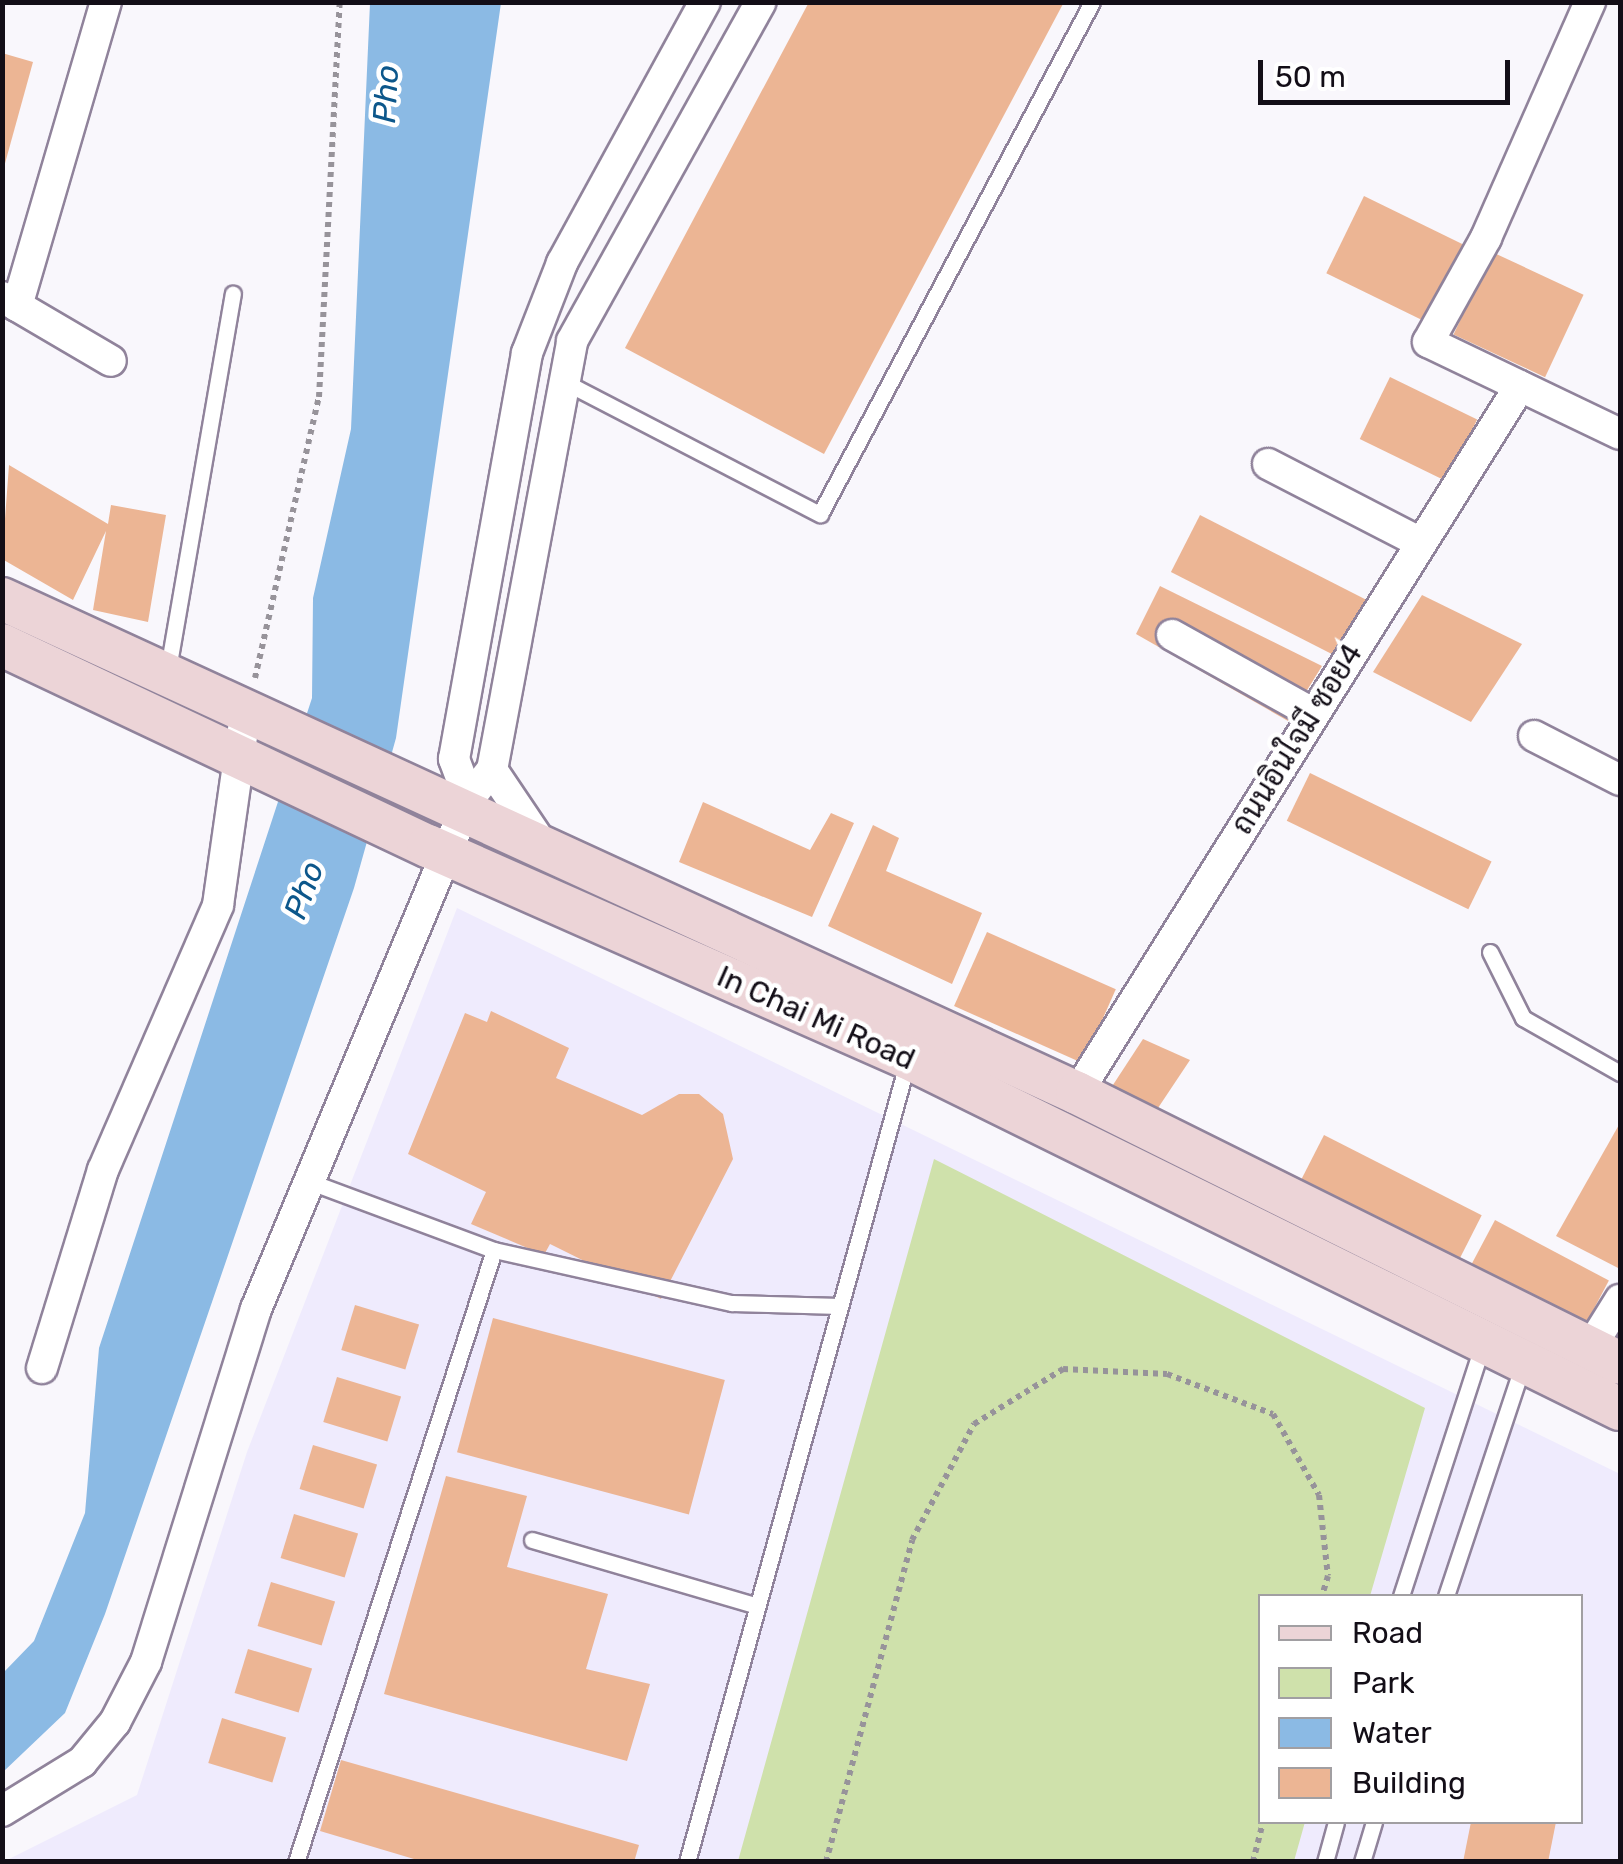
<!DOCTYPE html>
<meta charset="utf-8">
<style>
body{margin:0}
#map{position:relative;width:1623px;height:1864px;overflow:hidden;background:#f9f7fc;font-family:Rubik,Sarabun,sans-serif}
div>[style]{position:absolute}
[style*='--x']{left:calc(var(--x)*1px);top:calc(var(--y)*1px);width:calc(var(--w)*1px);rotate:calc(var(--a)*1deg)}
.education>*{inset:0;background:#efebfd}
.green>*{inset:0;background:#cfe1ab}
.water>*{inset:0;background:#8bbae4}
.building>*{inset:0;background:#ecb594;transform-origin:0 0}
.path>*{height:6px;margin-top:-3px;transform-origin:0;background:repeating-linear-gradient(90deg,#97939a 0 5px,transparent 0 10px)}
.roads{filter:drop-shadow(2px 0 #90839b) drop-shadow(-2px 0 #90839b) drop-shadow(0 2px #90839b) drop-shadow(0 -2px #90839b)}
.service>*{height:15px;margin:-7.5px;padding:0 7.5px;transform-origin:7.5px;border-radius:7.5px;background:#fff}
.minor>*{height:30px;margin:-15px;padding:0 15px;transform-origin:15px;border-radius:15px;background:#fff}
.secondary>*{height:42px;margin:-21px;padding:0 21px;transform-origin:21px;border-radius:21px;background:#ecd4d7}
span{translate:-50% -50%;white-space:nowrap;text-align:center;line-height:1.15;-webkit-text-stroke:9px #fff;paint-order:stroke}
.street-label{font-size:30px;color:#130e17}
.water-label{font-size:32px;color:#0c578b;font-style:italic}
.frame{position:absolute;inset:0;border:5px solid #130e17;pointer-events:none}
.legend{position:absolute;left:1258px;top:1594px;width:325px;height:230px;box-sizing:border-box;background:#fff;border:2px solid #a19fa2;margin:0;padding:12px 18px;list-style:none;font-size:30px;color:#130e17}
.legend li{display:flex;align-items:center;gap:20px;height:50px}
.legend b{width:50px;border:2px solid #a19fa2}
.scale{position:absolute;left:1258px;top:60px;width:252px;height:45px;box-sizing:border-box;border:5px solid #130e17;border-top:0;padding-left:12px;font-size:30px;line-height:35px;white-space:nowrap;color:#130e17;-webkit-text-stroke:8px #fff;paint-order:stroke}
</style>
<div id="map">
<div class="education">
<i style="clip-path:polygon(evenodd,457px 908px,1620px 1474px,1620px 1861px,3px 1862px,137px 1795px,247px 1452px,457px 908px,1260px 1596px,1580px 1596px,1580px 1822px,1260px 1822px,1260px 1596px)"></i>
</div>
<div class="green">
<i style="clip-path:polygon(934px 1159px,1425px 1408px,1370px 1596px,1260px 1596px,1260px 1822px,1305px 1822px,1294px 1861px,738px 1861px)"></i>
</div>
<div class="water">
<i style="clip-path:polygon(370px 3px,501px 3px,396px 738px,354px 888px,105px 1614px,65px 1713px,3px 1772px,3px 1673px,34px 1641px,85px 1513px,99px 1348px,312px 698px,313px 598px,351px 429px)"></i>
</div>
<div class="building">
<i style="clip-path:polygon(809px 2px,1064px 2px,824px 454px,625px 348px)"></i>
<i style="clip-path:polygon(2px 53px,33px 62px,4px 167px,2px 167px)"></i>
<i style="left:1364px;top:196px;width:111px;height:86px;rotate:26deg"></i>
<i style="left:1492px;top:252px;width:101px;height:91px;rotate:25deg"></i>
<i style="left:1390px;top:377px;width:97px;height:69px;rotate:26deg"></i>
<i style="clip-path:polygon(9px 465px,108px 524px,111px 505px,166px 515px,148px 622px,93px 610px,106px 531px,73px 600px,2px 559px)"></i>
<i style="left:1200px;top:515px;width:186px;height:64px;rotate:27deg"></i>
<i style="clip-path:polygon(1160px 586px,1322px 666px,1288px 721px,1136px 634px)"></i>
<i style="clip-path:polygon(1422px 595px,1522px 644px,1471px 722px,1373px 672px)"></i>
<i style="left:1310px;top:773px;width:202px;height:53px;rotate:26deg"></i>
<i style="clip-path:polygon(703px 802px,810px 850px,831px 813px,854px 823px,812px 917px,679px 862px)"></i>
<i style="clip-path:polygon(873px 825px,899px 838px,886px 871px,982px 913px,952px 984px,828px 926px)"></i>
<i style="left:987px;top:932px;width:141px;height:81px;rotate:24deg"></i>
<i style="clip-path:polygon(491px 1011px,569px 1048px,556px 1078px,642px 1115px,679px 1094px,699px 1094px,723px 1114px,733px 1159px,661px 1299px,550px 1244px,544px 1255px,471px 1224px,486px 1192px,408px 1154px,465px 1013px,487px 1022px)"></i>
<i style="clip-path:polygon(1143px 1039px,1190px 1060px,1154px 1114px,1109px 1091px)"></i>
<i style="clip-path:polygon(1620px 1123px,1620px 1269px,1556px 1236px)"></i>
<i style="left:1324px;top:1135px;width:177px;height:59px;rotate:27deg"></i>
<i style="left:1495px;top:1220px;width:129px;height:56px;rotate:28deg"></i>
<i style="left:355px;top:1305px;width:67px;height:47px;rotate:17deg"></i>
<i style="left:493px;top:1318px;width:240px;height:139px;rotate:15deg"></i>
<i style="left:337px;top:1377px;width:67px;height:47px;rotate:17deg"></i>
<i style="left:313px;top:1445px;width:67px;height:46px;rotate:17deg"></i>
<i style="clip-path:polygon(446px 1476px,527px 1496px,507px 1567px,608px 1594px,586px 1669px,650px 1684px,627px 1761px,384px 1694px)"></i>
<i style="left:294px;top:1514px;width:67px;height:46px;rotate:17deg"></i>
<i style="left:271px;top:1582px;width:67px;height:46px;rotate:17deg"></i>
<i style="left:248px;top:1649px;width:67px;height:46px;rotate:17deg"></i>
<i style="left:222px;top:1718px;width:67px;height:47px;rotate:17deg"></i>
<i style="clip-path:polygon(341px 1760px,639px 1845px,634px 1862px,424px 1862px,320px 1831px)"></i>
<i style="clip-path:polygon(1471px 1822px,1556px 1822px,1548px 1862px,1463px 1862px)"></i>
</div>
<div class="path">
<i style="--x:255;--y:678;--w:288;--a:-77.2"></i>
<i style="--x:319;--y:397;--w:396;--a:-87"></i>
<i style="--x:826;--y:1862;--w:333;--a:-75"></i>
<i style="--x:912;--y:1540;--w:132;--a:-61.9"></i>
<i style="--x:974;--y:1424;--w:105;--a:-31.7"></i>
<i style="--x:1063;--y:1369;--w:104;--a:2.8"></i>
<i style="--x:1167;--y:1374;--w:113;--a:20.7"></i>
<i style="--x:1273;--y:1414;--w:93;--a:60.4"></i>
<i style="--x:1319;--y:1495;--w:81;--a:83.7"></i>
<i style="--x:1328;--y:1576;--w:21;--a:107"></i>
<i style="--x:1253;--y:1862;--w:41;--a:-76"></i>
</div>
<div class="roads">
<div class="service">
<i style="--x:561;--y:380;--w:292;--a:27.4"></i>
<i style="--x:820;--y:514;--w:580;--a:-62.02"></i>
<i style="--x:168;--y:669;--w:381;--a:-80.2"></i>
<i style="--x:1490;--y:952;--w:74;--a:63.4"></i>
<i style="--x:1523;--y:1018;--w:112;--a:29.6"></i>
<i style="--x:308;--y:1181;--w:198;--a:20.4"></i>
<i style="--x:494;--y:1250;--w:244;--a:12.6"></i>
<i style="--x:732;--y:1303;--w:108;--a:1.6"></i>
<i style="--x:532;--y:1540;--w:234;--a:16.3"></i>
<i style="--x:1401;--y:1596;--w:266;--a:-72"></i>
<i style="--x:1446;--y:1596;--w:244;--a:-71.6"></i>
<i style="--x:296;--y:1862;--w:643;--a:-72.07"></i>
<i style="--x:687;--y:1862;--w:832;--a:-74.59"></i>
<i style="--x:1325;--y:1862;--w:41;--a:-74.6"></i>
<i style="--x:1362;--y:1862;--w:42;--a:-73.3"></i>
</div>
<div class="minor">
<i style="--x:1590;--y:2;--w:258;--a:113.8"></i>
<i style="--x:1486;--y:238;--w:119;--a:119.1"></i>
<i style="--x:1428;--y:342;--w:213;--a:25.6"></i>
<i style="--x:2;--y:297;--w:126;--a:30.4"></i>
<i style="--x:17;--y:306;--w:317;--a:-73.7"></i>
<i style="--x:1268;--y:464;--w:172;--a:27.3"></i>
<i style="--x:1172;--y:635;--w:160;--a:29.1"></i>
<i style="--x:1534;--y:736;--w:97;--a:27.1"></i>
<i style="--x:492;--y:770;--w:93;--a:56"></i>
<i style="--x:469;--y:799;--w:43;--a:-110.6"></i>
<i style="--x:454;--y:759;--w:413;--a:-79.8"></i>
<i style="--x:527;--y:353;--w:97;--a:-68.7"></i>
<i style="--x:562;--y:263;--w:298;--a:-61.3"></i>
<i style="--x:1077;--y:1093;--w:834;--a:-57.93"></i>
<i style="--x:1590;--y:1348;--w:57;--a:-58"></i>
<i style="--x:42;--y:1368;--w:207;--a:-72.9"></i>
<i style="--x:103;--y:1170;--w:289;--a:-66.5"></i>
<i style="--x:218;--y:905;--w:191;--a:-81.9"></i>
<i style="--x:2;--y:1811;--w:94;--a:-31.5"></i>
<i style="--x:82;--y:1762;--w:52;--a:-50.5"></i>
<i style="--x:115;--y:1722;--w:68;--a:-62.7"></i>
<i style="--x:146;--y:1662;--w:370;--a:-72.7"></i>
<i style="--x:256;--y:1309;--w:553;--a:-67.33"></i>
<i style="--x:469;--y:799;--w:37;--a:-52"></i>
<i style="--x:492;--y:770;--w:436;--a:-79.4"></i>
<i style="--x:572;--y:341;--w:388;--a:-60.9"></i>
</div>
<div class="secondary">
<i style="--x:2;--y:599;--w:1183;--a:24.68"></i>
<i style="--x:1077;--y:1093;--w:606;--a:26.44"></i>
<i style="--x:2;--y:645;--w:471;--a:25.3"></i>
<i style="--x:428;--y:846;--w:525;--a:23.83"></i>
<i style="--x:908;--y:1058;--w:794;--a:26.24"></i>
</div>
</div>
<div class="street-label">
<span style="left:1297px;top:739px;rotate:-58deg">ถนนอินใจมี ซอย4</span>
<span style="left:816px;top:1018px;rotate:24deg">In Chai Mi Road</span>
</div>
<div class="water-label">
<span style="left:386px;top:94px;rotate:-87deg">Pho</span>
<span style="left:304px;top:890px;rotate:-70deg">Pho</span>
</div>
<div class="frame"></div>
<ul class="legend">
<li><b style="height:12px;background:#ecd4d7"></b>Road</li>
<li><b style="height:28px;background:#cfe1ab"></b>Park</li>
<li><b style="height:28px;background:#8bbae4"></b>Water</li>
<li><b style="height:28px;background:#ecb594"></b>Building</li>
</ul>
<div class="scale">50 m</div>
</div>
